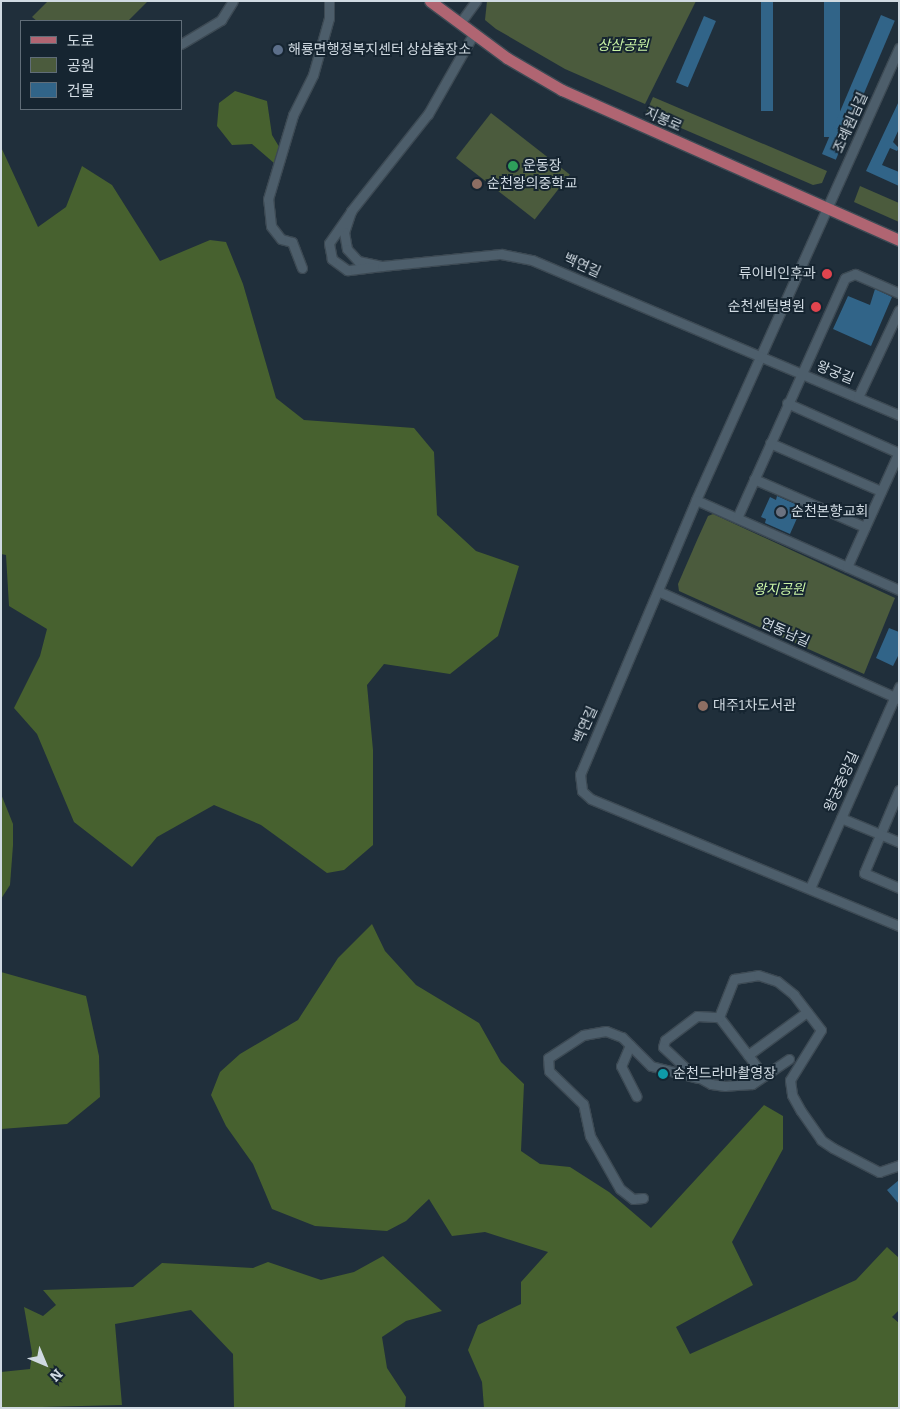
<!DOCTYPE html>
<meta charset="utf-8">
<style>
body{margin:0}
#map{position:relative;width:900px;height:1409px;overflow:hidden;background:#202f3b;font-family:Bitter,"Noto Sans KR",serif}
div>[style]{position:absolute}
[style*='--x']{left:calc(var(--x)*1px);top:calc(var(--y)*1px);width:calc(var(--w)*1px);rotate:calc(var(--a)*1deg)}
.green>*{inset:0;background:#4b5b3d;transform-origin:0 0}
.forest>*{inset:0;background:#47612f}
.building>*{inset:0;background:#316488;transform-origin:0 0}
.roads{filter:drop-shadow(1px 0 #3d4a54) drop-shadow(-1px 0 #3d4a54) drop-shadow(0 1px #3d4a54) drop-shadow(0 -1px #3d4a54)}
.minor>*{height:9px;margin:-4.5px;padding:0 4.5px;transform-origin:4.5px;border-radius:4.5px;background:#4d5e6b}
.major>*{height:11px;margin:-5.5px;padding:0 5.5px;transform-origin:5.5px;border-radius:5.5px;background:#b06572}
.dots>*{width:14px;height:14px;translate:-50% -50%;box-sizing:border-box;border:2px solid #162531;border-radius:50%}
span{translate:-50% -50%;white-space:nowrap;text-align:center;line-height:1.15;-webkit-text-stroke:4px #162531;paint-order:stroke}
.park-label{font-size:14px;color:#c9f3a5;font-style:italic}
.poi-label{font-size:14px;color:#d0dae2}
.left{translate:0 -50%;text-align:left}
.right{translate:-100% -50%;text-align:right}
.street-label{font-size:14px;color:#d0dae2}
.frame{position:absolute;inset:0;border:2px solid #d0dae2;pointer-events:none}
.legend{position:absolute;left:20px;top:20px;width:162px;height:90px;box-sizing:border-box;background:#162531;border:1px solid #606d78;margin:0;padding:6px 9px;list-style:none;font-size:15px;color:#d0dae2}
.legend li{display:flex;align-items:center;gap:10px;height:25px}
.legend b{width:25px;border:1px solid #606d78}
.north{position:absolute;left:20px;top:1339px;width:50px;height:50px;-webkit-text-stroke:4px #162531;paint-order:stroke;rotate:135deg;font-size:14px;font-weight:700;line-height:20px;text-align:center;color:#d0dae2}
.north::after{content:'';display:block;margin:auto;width:18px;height:22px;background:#d0dae2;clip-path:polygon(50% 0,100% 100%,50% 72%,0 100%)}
</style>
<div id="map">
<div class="green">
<i style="clip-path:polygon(48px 1px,148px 1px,128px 21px,37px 21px,32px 17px)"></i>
<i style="clip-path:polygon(487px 1px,696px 1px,645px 104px,565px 69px,496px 29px,485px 20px)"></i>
<i style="clip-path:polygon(653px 97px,827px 171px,822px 183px,813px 185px,646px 113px)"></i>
<i style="left:491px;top:113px;width:100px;height:57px;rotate:38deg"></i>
<i style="clip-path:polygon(860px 186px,899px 203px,899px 222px,854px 202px)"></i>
<i style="clip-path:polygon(713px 514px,895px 598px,864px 674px,679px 591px,678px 584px,698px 538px,708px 516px)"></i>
</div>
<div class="forest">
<i style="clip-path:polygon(235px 91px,267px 101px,272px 135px,281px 150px,274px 163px,252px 144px,232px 145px,217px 126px,219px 103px)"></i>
<i style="clip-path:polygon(1px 147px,38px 227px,66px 207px,82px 166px,112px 185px,160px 261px,210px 240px,226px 242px,243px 284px,276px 398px,304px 420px,414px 428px,434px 452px,437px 515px,476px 551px,519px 566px,498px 636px,450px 674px,384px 664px,367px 685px,373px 750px,373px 845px,344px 870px,327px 873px,261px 825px,214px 805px,157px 837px,132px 867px,74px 822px,37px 734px,14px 708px,40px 656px,47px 629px,9px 606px,6px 555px,1px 554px)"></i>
<i style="clip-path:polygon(1px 794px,13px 824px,13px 845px,10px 885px,1px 899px)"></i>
<i style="clip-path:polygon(372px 924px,385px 951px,416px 985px,479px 1023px,501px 1062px,524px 1084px,521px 1151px,540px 1164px,570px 1167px,609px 1192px,651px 1228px,764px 1105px,783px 1116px,783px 1149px,732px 1242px,753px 1285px,676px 1327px,690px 1354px,856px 1280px,887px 1247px,899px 1258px,899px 1310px,892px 1317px,899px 1323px,899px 1408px,484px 1408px,482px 1382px,468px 1350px,478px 1325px,521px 1304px,521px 1282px,548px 1252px,485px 1232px,452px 1236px,429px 1199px,406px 1221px,387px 1231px,315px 1226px,272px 1209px,253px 1164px,226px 1126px,211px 1095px,220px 1072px,240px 1054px,298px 1020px,338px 958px)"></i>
<i style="clip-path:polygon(1px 972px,86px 996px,99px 1056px,100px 1097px,67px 1124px,1px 1129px)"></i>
<i style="clip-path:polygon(383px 1256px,442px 1311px,406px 1321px,382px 1337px,387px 1368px,406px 1397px,405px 1408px,234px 1408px,233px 1354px,191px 1310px,115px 1324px,122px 1405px,1px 1408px,1px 1372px,30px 1369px,32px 1353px,24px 1307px,43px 1316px,56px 1305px,43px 1290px,133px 1287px,162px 1263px,253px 1268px,268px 1262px,321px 1280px,354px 1272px)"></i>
</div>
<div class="building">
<i style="left:761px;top:1px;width:12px;height:110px"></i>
<i style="left:824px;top:1px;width:16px;height:136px"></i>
<i style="left:881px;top:15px;width:15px;height:151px;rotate:23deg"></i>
<i style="left:704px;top:16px;width:13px;height:72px;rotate:23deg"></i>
<i style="clip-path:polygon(899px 101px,899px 129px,893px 142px,899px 148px,897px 151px,890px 148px,882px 165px,899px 172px,899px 186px,866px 171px)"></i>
<i style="clip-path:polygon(875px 289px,892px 297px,871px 346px,833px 329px,848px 296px,870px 305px)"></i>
<i style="clip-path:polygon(777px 496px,802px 507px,790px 534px,765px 523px,766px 519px,761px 517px,770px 497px,776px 500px)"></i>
<i style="clip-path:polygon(889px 628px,899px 632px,899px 654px,893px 666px,876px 658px)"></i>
<i style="clip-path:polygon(899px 1180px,899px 1204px,887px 1190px)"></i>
</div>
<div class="roads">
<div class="minor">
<i style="--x:460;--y:23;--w:27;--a:-54"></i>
<i style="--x:181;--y:44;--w:47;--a:-31"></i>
<i style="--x:221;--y:20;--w:22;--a:-58"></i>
<i style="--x:899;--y:48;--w:495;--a:114.2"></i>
<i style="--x:696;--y:500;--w:298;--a:112.9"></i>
<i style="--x:580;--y:774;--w:17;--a:83"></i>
<i style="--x:582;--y:791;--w:12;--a:42"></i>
<i style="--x:591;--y:799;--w:333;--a:22.4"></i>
<i style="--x:351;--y:211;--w:22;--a:108"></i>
<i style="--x:344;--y:232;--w:17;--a:80"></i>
<i style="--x:347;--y:249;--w:16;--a:47"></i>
<i style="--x:358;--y:261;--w:25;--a:12"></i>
<i style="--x:382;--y:266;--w:35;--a:173"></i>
<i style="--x:347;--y:270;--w:19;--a:-144"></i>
<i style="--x:332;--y:259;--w:16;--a:-101"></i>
<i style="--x:329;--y:243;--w:39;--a:-55"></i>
<i style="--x:351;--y:211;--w:124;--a:-51.6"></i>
<i style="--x:428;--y:114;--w:93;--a:-60.4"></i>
<i style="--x:382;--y:266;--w:120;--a:-5.8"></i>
<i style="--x:501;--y:254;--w:32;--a:11"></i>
<i style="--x:532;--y:260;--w:398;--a:22.9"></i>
<i style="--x:302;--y:268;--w:28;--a:-111"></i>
<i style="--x:292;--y:242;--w:11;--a:-165"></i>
<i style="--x:281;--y:239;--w:16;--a:-128"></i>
<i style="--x:271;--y:226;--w:27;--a:-96"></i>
<i style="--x:268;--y:199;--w:88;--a:-73.4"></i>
<i style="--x:293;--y:115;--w:45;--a:-63.4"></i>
<i style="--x:313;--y:75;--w:59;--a:-74.3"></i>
<i style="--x:329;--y:18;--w:17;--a:-90"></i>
<i style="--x:858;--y:397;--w:96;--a:-64.8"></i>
<i style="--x:787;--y:403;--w:123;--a:24.1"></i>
<i style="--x:770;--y:443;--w:121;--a:23.4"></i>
<i style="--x:754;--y:479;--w:121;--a:23.4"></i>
<i style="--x:696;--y:500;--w:222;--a:23.9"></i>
<i style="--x:737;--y:518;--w:263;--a:-65.8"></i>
<i style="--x:845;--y:278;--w:11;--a:-22"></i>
<i style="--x:855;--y:274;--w:48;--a:23.4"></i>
<i style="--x:847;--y:567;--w:126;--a:-65.7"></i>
<i style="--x:660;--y:592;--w:262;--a:24.1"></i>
<i style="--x:899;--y:790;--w:90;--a:112.9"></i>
<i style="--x:864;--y:873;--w:38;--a:23"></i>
<i style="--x:841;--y:818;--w:63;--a:22.5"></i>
<i style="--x:810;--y:888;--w:220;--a:-66.1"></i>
<i style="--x:719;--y:1017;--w:74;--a:52.7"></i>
<i style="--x:630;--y:1045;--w:23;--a:113"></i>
<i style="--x:621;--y:1066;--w:34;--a:63"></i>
<i style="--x:748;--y:1055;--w:73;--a:-36.1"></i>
<i style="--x:789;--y:1059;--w:45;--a:146"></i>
<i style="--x:752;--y:1084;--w:27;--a:176"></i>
<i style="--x:725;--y:1086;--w:14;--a:-172"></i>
<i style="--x:711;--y:1084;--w:23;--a:-151"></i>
<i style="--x:691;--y:1073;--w:38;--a:-137"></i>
<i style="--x:663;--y:1047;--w:7;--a:-74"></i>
<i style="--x:665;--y:1040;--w:40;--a:-37"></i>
<i style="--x:697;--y:1016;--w:22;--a:3"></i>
<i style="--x:719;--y:1017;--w:41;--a:-68.5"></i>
<i style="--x:734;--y:979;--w:24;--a:-9"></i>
<i style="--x:758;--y:975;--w:20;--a:18"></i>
<i style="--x:777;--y:981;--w:22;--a:39"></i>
<i style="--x:794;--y:995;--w:44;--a:52.4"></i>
<i style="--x:821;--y:1030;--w:59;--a:121.8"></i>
<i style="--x:790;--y:1080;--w:15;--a:82"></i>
<i style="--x:792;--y:1095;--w:18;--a:61"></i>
<i style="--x:801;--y:1111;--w:35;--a:55"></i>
<i style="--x:821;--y:1140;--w:14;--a:34"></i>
<i style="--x:833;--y:1148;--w:52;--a:27.6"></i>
<i style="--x:879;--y:1172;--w:21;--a:-19"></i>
<i style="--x:643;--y:1198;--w:10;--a:174"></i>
<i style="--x:633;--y:1199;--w:16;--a:-142"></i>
<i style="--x:620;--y:1189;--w:61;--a:-119.5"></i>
<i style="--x:590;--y:1136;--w:33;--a:-102"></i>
<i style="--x:583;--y:1104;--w:47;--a:-135.9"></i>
<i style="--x:549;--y:1071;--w:13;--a:-94"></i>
<i style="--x:548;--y:1058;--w:42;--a:-33.3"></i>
<i style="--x:583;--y:1035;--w:23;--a:-10"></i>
<i style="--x:606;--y:1031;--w:17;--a:21"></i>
<i style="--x:622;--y:1037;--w:41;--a:45"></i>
<i style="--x:651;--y:1066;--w:49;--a:14.3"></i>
</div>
<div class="major">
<i style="--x:430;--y:1;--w:96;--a:36.5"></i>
<i style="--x:507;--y:58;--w:64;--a:30.2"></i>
<i style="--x:562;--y:90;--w:369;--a:24"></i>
</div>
</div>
<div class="dots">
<i style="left:278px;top:50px;background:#5c6f8a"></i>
<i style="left:513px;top:166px;background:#2e9e5b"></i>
<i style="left:477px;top:184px;background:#8d6e63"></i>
<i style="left:827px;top:274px;background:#e0444e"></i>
<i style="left:816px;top:307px;background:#e0444e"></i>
<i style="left:781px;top:512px;background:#6b7280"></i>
<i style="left:703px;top:706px;background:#8d6e63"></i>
<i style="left:663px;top:1074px;background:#0f9aa8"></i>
</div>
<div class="park-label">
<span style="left:623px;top:46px">상삼공원</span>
<span style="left:779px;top:590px">왕지공원</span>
</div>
<div class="poi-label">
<span class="left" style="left:288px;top:50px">해룡면행정복지센터 상삼출장소</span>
<span class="left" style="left:523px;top:166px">운동장</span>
<span class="left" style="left:487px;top:184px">순천왕의중학교</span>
<span class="right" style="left:816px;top:274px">류이비인후과</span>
<span class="right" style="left:805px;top:307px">순천센텀병원</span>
<span class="left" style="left:791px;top:512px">순천본향교회</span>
<span class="left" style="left:713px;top:706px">대주1차도서관</span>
<span class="left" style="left:673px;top:1074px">순천드라마촬영장</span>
</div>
<div class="street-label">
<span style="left:663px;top:120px;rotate:24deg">지봉로</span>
<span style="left:851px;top:123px;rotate:-66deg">조례원님길</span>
<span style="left:582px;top:266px;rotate:24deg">백연길</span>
<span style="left:835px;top:373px;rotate:22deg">왕궁길</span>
<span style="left:785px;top:633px;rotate:24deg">연동남길</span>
<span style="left:586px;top:725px;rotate:-66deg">백연길</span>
<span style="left:842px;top:782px;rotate:-66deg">왕궁중앙길</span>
</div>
<div class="frame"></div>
<ul class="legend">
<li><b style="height:6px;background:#b06572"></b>도로</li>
<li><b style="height:14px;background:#4b5b3d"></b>공원</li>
<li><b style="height:14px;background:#316488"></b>건물</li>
</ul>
<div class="north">N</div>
</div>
